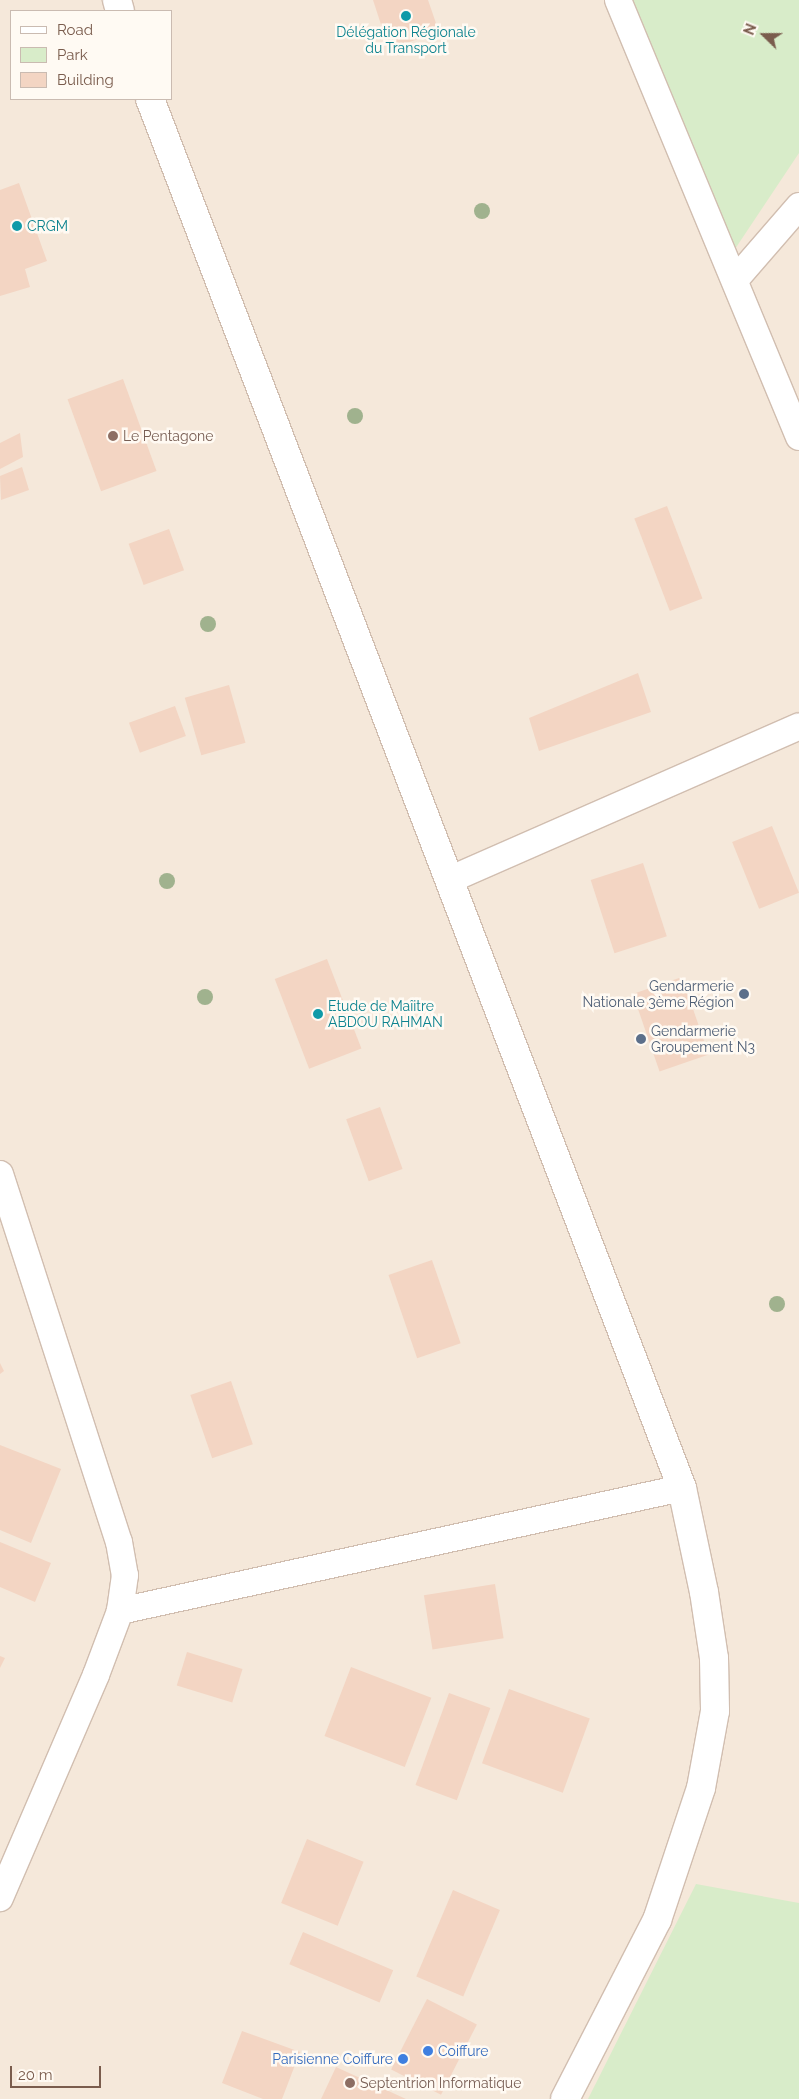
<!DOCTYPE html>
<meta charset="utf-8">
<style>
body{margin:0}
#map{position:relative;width:799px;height:2099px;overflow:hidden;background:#fdf6ec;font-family:Raleway,sans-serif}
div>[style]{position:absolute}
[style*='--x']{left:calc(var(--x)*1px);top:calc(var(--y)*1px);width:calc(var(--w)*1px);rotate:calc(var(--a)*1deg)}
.residential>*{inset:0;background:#f5e8da}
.green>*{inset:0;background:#d8ecc9}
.building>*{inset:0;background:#f3d5c3;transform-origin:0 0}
.roads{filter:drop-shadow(1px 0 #d1beb0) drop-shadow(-1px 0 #d1beb0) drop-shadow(0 1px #d1beb0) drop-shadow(0 -1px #d1beb0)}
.minor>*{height:26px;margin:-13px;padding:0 13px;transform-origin:13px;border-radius:13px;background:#fff}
.tertiary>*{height:28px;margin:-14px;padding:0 14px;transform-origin:14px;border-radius:14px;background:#fff}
.trees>*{width:16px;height:16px;margin:-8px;border-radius:50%;background:#a0b28e}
.dots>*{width:14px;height:14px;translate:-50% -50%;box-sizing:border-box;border:2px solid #fffaf3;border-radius:50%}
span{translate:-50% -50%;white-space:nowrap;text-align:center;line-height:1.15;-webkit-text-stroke:5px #fffaf3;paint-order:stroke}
.culture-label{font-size:14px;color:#0d838f}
.left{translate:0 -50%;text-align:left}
.education-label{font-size:14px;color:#785e54}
.service-label{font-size:14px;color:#4e5e75}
.right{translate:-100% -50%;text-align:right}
.shop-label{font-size:14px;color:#366cbe}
.legend{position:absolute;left:10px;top:10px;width:162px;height:90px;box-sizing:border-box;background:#fffaf3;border:1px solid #cabbb1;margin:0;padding:6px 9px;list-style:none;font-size:15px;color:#7a5c4d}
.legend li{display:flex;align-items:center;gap:10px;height:25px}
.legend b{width:25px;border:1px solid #cabbb1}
.north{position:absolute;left:739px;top:10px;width:50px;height:50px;-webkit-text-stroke:4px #fffaf3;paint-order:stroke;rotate:292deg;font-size:14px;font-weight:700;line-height:20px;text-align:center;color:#7a5c4d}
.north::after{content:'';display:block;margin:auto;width:18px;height:22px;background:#7a5c4d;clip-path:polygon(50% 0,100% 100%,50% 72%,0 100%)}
.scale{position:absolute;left:10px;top:2066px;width:91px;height:22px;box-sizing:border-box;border:2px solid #7a5c4d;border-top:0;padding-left:6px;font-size:15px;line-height:18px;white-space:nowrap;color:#7a5c4d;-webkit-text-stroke:4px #fffaf3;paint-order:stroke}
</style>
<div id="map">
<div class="residential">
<i style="clip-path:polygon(evenodd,0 0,799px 0,799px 2099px,0 2099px,0 0,11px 11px,171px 11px,171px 99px,11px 99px,11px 11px)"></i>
</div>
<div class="green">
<i style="clip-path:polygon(613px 0,799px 0,799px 153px,721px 270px)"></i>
<i style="clip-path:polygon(696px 1884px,799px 1903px,799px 2099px,588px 2099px)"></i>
</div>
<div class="building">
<i style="clip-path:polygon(373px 0,428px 0,439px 32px,389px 49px)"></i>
<i style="clip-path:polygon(19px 183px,47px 261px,25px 269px,30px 287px,0 296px,0 190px)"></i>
<i style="left:123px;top:379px;width:98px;height:59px;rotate:70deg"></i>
<i style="clip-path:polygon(20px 433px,23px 457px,0 469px,0 443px)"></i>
<i style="clip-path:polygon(22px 467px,29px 490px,1px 500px,0 476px)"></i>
<i style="left:667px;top:506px;width:99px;height:35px;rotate:69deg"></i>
<i style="left:169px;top:529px;width:44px;height:43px;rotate:70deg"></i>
<i style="clip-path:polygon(638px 673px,651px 712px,539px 751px,529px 718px)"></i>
<i style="left:229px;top:685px;width:60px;height:46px;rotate:74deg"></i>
<i style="left:175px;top:706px;width:32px;height:49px;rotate:70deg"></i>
<i style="left:772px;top:826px;width:72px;height:43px;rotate:68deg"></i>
<i style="left:643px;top:863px;width:77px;height:55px;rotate:72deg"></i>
<i style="left:327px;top:959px;width:96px;height:56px;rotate:69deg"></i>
<i style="left:682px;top:977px;width:82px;height:52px;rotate:71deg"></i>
<i style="left:380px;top:1107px;width:66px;height:36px;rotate:70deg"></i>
<i style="left:432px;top:1260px;width:88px;height:46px;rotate:71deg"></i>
<i style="clip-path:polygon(0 1363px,4px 1371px,0 1374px)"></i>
<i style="left:231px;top:1381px;width:67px;height:43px;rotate:71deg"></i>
<i style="clip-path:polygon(0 1445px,61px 1469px,31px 1543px,0 1530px)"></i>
<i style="clip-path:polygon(0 1542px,51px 1563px,35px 1602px,0 1587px)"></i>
<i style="left:495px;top:1584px;width:55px;height:72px;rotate:81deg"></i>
<i style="left:187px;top:1652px;width:58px;height:35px;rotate:17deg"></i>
<i style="clip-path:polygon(0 1656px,5px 1658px,0 1668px)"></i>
<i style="left:351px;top:1667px;width:86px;height:74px;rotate:21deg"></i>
<i style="left:509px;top:1689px;width:86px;height:79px;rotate:20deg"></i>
<i style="left:449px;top:1693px;width:44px;height:98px;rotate:20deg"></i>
<i style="left:307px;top:1839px;width:61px;height:69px;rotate:22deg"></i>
<i style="left:453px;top:1890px;width:51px;height:94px;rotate:23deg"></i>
<i style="left:303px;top:1932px;width:98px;height:35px;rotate:23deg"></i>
<i style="left:427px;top:1999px;width:56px;height:79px;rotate:27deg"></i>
<i style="clip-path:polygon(242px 2031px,300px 2052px,282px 2099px,263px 2099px,222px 2083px)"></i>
<i style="clip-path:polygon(336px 2067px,406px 2099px,321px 2099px)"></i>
</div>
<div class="roads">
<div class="minor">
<i style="--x:618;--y:0;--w:473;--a:67.5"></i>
<i style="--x:735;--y:280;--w:98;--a:-49.1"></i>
<i style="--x:449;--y:880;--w:382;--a:-23.7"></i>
<i style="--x:0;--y:1174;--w:387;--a:72.1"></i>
<i style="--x:119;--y:1542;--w:34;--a:80"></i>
<i style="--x:125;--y:1575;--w:36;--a:98"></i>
<i style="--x:120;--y:1611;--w:68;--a:110.6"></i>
<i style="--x:96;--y:1675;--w:243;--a:113.3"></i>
<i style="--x:120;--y:1611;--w:575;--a:-12.35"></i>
</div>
<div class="tertiary">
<i style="--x:117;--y:0;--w:11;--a:75"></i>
<i style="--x:150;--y:99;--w:1487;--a:69.04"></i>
<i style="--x:682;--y:1488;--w:106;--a:78.1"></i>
<i style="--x:704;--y:1592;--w:67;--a:81.4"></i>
<i style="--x:714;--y:1658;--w:53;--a:88.9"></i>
<i style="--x:715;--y:1711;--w:78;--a:100.3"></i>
<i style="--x:701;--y:1788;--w:139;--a:108.4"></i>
<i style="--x:657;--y:1920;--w:201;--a:117.2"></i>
</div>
</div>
<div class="trees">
<i style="left:482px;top:211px"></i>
<i style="left:355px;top:416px"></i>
<i style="left:208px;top:624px"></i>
<i style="left:167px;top:881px"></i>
<i style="left:205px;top:997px"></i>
<i style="left:777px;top:1304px"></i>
</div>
<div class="dots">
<i style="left:406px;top:16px;background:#0f9aa8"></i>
<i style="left:17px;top:226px;background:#0f9aa8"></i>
<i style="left:113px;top:436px;background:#8d6e63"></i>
<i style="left:744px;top:994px;background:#5c6f8a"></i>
<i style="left:318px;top:1014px;background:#0f9aa8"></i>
<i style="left:641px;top:1039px;background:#5c6f8a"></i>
<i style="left:428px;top:2051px;background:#3f7fe0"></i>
<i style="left:403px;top:2059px;background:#3f7fe0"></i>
<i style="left:350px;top:2083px;background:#8d6e63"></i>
</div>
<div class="culture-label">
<span style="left:406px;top:40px">Délégation Régionale<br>du Transport</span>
<span class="left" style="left:27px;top:226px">CRGM</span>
<span class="left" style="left:328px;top:1014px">Etude de Maîitre<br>ABDOU RAHMAN</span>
</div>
<div class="education-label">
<span class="left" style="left:123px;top:436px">Le Pentagone</span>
<span class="left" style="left:360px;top:2083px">Septentrion Informatique</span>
</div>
<div class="service-label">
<span class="right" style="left:734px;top:994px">Gendarmerie<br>Nationale 3ème Région</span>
<span class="left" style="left:651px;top:1039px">Gendarmerie<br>Groupement N3</span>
</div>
<div class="shop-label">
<span class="left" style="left:438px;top:2051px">Coiffure</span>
<span class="right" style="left:393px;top:2059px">Parisienne Coiffure</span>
</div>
<ul class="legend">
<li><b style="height:6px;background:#fff"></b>Road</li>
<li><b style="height:14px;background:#d8ecc9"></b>Park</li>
<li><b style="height:14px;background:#f3d5c3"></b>Building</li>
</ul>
<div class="north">N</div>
<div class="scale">20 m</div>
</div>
